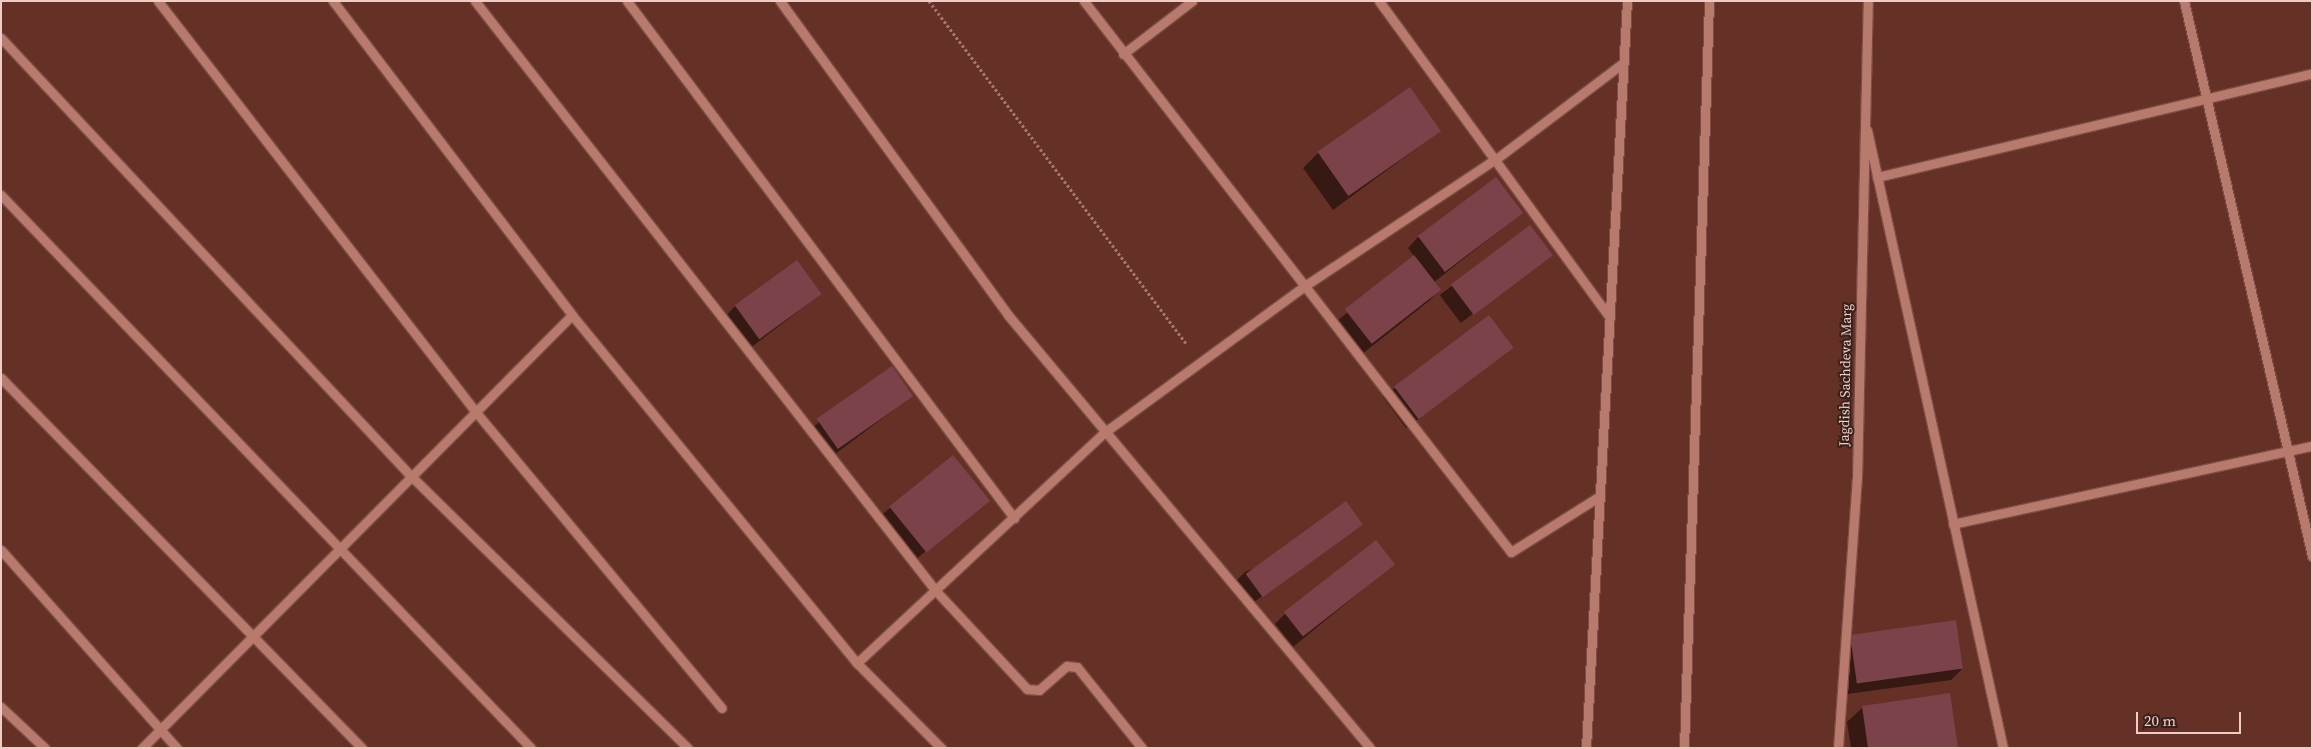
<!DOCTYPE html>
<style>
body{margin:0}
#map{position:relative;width:2313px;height:749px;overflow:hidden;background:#653025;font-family:"Source Serif 4",serif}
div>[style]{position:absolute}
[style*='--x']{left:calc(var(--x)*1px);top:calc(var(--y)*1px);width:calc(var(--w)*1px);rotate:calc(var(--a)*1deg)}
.shadow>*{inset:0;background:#0007;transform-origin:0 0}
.building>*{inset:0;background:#7c4249;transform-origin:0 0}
.path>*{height:3px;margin-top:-1.5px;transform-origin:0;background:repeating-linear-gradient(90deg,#a3766d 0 2.5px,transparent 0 5px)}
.roads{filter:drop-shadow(1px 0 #7a4c43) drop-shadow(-1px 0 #7a4c43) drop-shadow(0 1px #7a4c43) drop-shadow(0 -1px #7a4c43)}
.minor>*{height:9px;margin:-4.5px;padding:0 4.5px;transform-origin:4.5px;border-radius:4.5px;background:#b77a6d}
span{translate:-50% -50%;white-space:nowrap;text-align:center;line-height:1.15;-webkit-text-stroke:4px #39211b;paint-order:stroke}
.street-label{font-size:14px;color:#efcdc6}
.frame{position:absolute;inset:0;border:2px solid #efcdc6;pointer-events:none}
.scale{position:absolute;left:2136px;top:712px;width:105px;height:22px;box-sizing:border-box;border:2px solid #efcdc6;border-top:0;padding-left:6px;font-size:15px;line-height:18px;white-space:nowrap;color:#efcdc6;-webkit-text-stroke:4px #39211b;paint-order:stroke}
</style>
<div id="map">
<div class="shadow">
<i style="clip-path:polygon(1440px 131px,1333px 210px,1303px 168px,1318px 153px)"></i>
<i style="clip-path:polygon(1522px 213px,1433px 283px,1439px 290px,1429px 301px,1361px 355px,1336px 322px,1414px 256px,1408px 248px,1418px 237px)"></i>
<i style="left:1530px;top:227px;width:35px;height:113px;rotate:53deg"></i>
<i style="clip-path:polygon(821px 294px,749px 349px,725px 317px,735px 306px)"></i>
<i style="left:1489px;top:317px;width:39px;height:133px;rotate:53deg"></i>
<i style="left:891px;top:368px;width:35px;height:105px;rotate:53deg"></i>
<i style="left:953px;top:457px;width:56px;height:96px;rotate:51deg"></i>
<i style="clip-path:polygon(1361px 524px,1250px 605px,1235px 582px,1245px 572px)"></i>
<i style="clip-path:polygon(1394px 564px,1293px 647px,1275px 624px,1285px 614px)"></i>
<i style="clip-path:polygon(1851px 637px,1962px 669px,1951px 680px,1847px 694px,1840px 648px)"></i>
<i style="clip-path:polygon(1863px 707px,1956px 748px,1851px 748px,1847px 722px)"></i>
</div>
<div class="building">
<i style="left:1410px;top:87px;width:54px;height:113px;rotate:55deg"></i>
<i style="left:1496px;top:177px;width:45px;height:98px;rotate:53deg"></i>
<i style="left:1530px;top:225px;width:38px;height:99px;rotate:53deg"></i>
<i style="left:1414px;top:255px;width:44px;height:88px;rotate:52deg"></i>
<i style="left:797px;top:260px;width:42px;height:77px;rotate:54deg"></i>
<i style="left:1489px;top:315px;width:41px;height:119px;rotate:53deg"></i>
<i style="left:892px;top:366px;width:37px;height:92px;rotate:55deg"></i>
<i style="left:953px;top:455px;width:59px;height:82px;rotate:51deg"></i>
<i style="left:1346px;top:501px;width:29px;height:124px;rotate:54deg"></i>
<i style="left:1376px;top:540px;width:31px;height:117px;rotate:52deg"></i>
<i style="left:1956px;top:620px;width:49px;height:107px;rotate:82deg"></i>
<i style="clip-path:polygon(1950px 693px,1958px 748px,1868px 748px,1862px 706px)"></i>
</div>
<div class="path">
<i style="--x:929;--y:1;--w:429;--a:53.1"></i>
</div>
<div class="roads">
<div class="minor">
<i style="--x:158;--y:1;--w:518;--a:52.29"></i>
<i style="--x:475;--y:411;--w:386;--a:50.3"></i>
<i style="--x:333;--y:1;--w:395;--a:52.7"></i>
<i style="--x:572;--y:315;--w:450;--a:50.7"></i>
<i style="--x:857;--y:663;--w:120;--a:45.3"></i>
<i style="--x:475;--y:1;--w:749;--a:52"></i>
<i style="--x:936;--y:591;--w:134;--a:47.1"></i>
<i style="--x:1027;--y:689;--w:12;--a:5"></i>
<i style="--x:1039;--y:690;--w:37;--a:-41"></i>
<i style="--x:1067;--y:666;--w:10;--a:6"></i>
<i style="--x:1077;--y:667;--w:104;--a:51.3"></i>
<i style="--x:627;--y:1;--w:646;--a:53.18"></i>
<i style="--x:780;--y:1;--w:388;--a:54"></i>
<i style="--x:1008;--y:315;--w:564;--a:50.1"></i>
<i style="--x:1084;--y:1;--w:697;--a:52.23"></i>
<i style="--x:1511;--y:552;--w:105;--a:-32.2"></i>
<i style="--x:1379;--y:1;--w:390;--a:53.9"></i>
<i style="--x:2184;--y:1;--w:570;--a:77.01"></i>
<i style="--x:1;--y:38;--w:599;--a:46.9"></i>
<i style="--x:410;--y:475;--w:390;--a:44.5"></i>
<i style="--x:1123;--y:54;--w:87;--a:-37.5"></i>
<i style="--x:1867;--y:130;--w:633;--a:77.59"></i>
<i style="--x:1877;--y:177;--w:447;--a:-13.4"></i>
<i style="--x:1;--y:195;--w:766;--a:46.22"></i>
<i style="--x:1;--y:378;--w:517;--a:45.71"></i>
<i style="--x:1953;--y:524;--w:367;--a:-12.3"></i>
<i style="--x:1;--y:550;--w:265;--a:48.4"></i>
<i style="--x:857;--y:663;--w:339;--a:-43"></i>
<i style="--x:1105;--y:432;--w:249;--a:-36.2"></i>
<i style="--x:1306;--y:285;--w:228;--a:-33.6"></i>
<i style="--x:1496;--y:159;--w:159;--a:-37.1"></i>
<i style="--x:1;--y:707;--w:60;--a:43"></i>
<i style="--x:142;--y:748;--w:610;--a:-45.2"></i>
<i style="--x:1586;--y:748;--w:748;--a:-86.86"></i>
<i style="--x:1684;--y:748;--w:747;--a:-88.08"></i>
<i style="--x:1838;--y:748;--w:270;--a:-86"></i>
<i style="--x:1857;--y:479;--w:478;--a:-88.7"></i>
</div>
</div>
<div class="street-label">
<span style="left:1845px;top:375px;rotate:-89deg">Jagdish Sachdeva Marg</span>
</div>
<div class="frame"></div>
<div class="scale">20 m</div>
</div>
